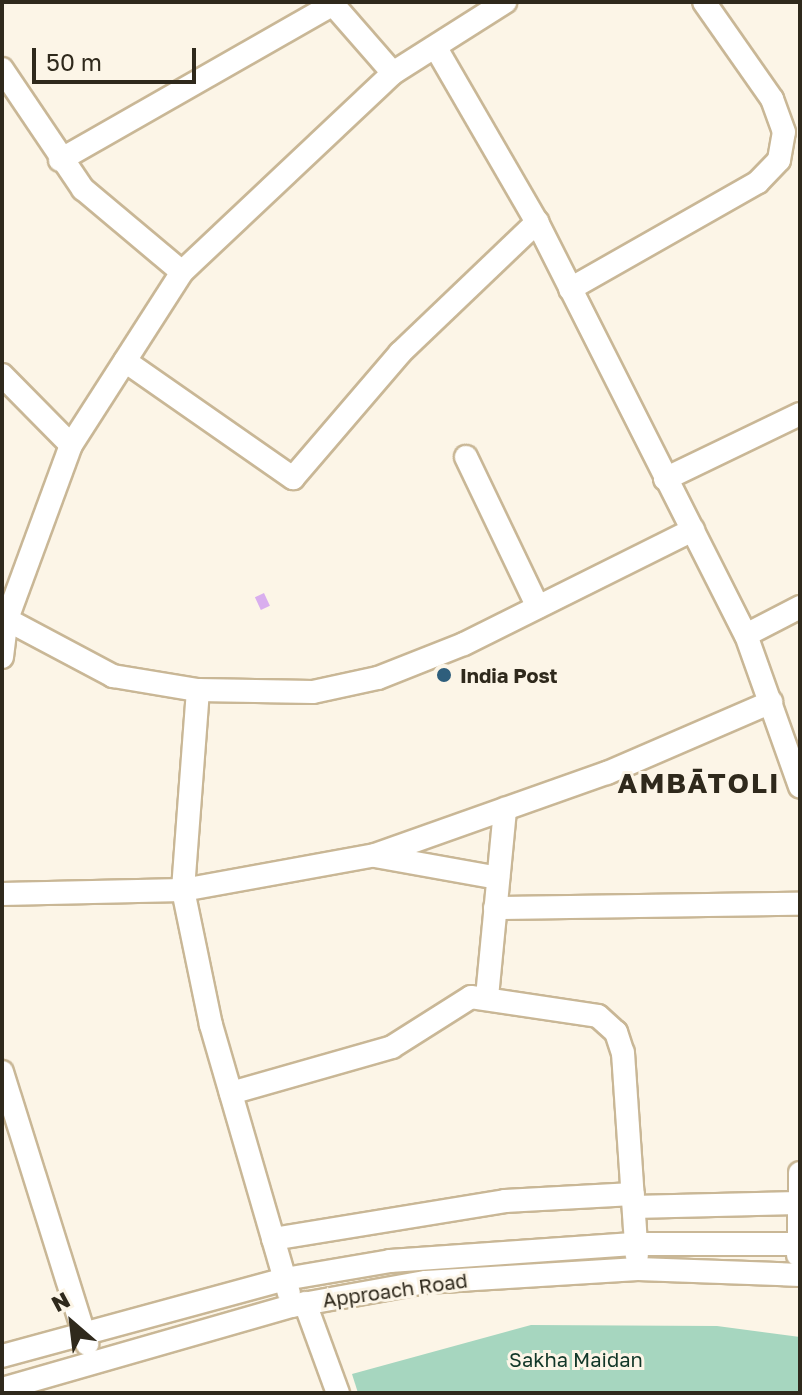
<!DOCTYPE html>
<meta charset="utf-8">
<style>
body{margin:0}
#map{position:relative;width:802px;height:1395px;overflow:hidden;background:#fcf5e7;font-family:"Golos Text",sans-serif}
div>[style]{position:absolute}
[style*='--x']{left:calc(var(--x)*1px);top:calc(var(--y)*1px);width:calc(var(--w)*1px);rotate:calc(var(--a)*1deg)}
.green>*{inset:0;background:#a6d6bf}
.building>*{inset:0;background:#d9aeee;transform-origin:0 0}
.roads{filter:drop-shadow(2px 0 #c9b796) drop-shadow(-2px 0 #c9b796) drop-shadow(0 2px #c9b796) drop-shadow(0 -2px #c9b796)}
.minor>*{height:22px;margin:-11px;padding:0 11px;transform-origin:11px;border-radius:11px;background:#fff}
.dots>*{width:22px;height:22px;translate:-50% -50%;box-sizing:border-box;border:4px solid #fcf5e7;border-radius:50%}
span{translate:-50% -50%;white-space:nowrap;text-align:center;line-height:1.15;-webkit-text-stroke:6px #fcf5e7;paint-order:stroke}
.poi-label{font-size:20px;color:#2f291c;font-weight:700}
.left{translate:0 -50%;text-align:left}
.street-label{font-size:20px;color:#2f291c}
.park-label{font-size:20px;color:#113728}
.district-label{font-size:28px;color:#2f291c;font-weight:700;letter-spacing:2px}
.frame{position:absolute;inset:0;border:4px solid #2f291c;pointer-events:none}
.north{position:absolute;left:32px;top:1283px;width:80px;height:80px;-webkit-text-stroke:6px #fcf5e7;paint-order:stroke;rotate:332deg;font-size:22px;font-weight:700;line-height:32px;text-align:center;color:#2f291c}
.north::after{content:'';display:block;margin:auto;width:28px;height:36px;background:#2f291c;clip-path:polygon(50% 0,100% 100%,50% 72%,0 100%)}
.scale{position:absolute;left:32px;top:48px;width:164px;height:36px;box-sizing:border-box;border:4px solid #2f291c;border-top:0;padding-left:10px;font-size:24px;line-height:28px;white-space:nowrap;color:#2f291c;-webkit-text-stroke:6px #fcf5e7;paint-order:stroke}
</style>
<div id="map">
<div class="green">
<i style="clip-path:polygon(531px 1325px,717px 1326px,800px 1337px,800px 1393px,358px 1393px,352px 1374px)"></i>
</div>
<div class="building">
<i style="left:264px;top:593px;width:14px;height:10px;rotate:65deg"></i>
</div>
<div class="roads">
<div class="minor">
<i style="--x:331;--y:2;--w:94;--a:48.9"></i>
<i style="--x:436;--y:48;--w:201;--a:59.9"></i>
<i style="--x:537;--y:222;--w:463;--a:63.2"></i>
<i style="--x:746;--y:635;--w:161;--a:70.4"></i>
<i style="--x:2;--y:69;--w:145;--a:56"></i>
<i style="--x:83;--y:189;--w:129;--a:40"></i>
<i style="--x:60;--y:160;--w:314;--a:-29.7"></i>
<i style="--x:570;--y:289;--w:216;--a:-29.6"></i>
<i style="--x:758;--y:182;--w:30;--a:-46"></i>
<i style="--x:779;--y:160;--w:28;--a:-80"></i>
<i style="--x:784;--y:132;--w:35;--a:-110"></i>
<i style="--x:772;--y:99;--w:118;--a:-125"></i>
<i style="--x:125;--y:361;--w:205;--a:34.9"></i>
<i style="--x:293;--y:478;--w:165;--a:-49.4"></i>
<i style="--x:400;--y:353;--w:190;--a:-43.7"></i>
<i style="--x:2;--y:375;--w:98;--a:45.4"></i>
<i style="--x:466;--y:457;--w:166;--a:64.4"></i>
<i style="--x:665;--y:479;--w:150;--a:-25.7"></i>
<i style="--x:2;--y:617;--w:126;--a:28"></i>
<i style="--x:113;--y:676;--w:86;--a:9.4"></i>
<i style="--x:198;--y:690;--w:115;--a:1"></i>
<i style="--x:313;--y:692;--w:66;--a:-12.2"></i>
<i style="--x:378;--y:678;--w:92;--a:-21.6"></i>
<i style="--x:464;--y:644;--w:256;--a:-26.5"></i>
<i style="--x:746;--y:635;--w:61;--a:-27.4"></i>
<i style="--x:2;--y:657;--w:38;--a:-83"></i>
<i style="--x:7;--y:619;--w:185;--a:-69.8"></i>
<i style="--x:71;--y:445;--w:206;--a:-57.3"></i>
<i style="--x:182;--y:272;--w:290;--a:-43.3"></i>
<i style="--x:393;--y:73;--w:133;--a:-32.4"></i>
<i style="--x:198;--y:690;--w:201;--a:94.3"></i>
<i style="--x:183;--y:890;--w:138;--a:78.3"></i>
<i style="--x:211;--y:1025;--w:279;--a:73.8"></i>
<i style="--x:376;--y:856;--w:124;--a:10.2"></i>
<i style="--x:2;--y:894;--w:181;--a:-1.3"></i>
<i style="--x:183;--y:890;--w:195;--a:-10.3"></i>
<i style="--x:375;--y:855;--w:246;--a:-19.5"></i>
<i style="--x:607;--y:773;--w:179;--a:-23.4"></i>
<i style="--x:495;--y:908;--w:305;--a:-0.8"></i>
<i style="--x:487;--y:997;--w:189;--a:-84.5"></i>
<i style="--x:2;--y:1072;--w:285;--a:72.6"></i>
<i style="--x:231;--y:1093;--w:167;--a:-15.9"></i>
<i style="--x:392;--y:1047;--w:93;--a:-32.3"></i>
<i style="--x:471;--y:997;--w:128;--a:8.5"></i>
<i style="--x:598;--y:1016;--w:24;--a:42"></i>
<i style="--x:616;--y:1032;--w:22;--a:72"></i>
<i style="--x:623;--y:1053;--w:203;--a:86.1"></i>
<i style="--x:634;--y:1207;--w:163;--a:-1.4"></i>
<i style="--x:273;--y:1239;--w:235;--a:-9.3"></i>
<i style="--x:505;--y:1201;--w:128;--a:-3.1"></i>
<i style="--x:798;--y:1255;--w:82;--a:-88.6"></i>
<i style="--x:305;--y:1303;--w:96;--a:69.9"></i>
<i style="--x:2;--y:1356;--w:293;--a:-15.2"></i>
<i style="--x:285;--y:1279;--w:107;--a:-9.7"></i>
<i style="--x:390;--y:1261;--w:247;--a:-4"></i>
<i style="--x:636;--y:1244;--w:164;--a:0"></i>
<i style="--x:2;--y:1389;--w:302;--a:-16"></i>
<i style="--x:292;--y:1306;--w:136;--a:-10.2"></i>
<i style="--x:426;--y:1282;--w:212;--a:-3.5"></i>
<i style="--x:638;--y:1269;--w:162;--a:2.1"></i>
</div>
</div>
<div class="dots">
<i style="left:444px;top:675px;background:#2e5e7c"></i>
</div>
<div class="poi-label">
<span class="left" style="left:460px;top:675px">India Post</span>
</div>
<div class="street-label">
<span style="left:395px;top:1290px;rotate:-8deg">Approach Road</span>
</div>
<div class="park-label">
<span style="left:576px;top:1359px">Sakha Maidan</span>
</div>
<div class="district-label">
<span style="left:699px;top:783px">AMBĀTOLI</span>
</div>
<div class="frame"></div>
<div class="north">N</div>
<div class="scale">50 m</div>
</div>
